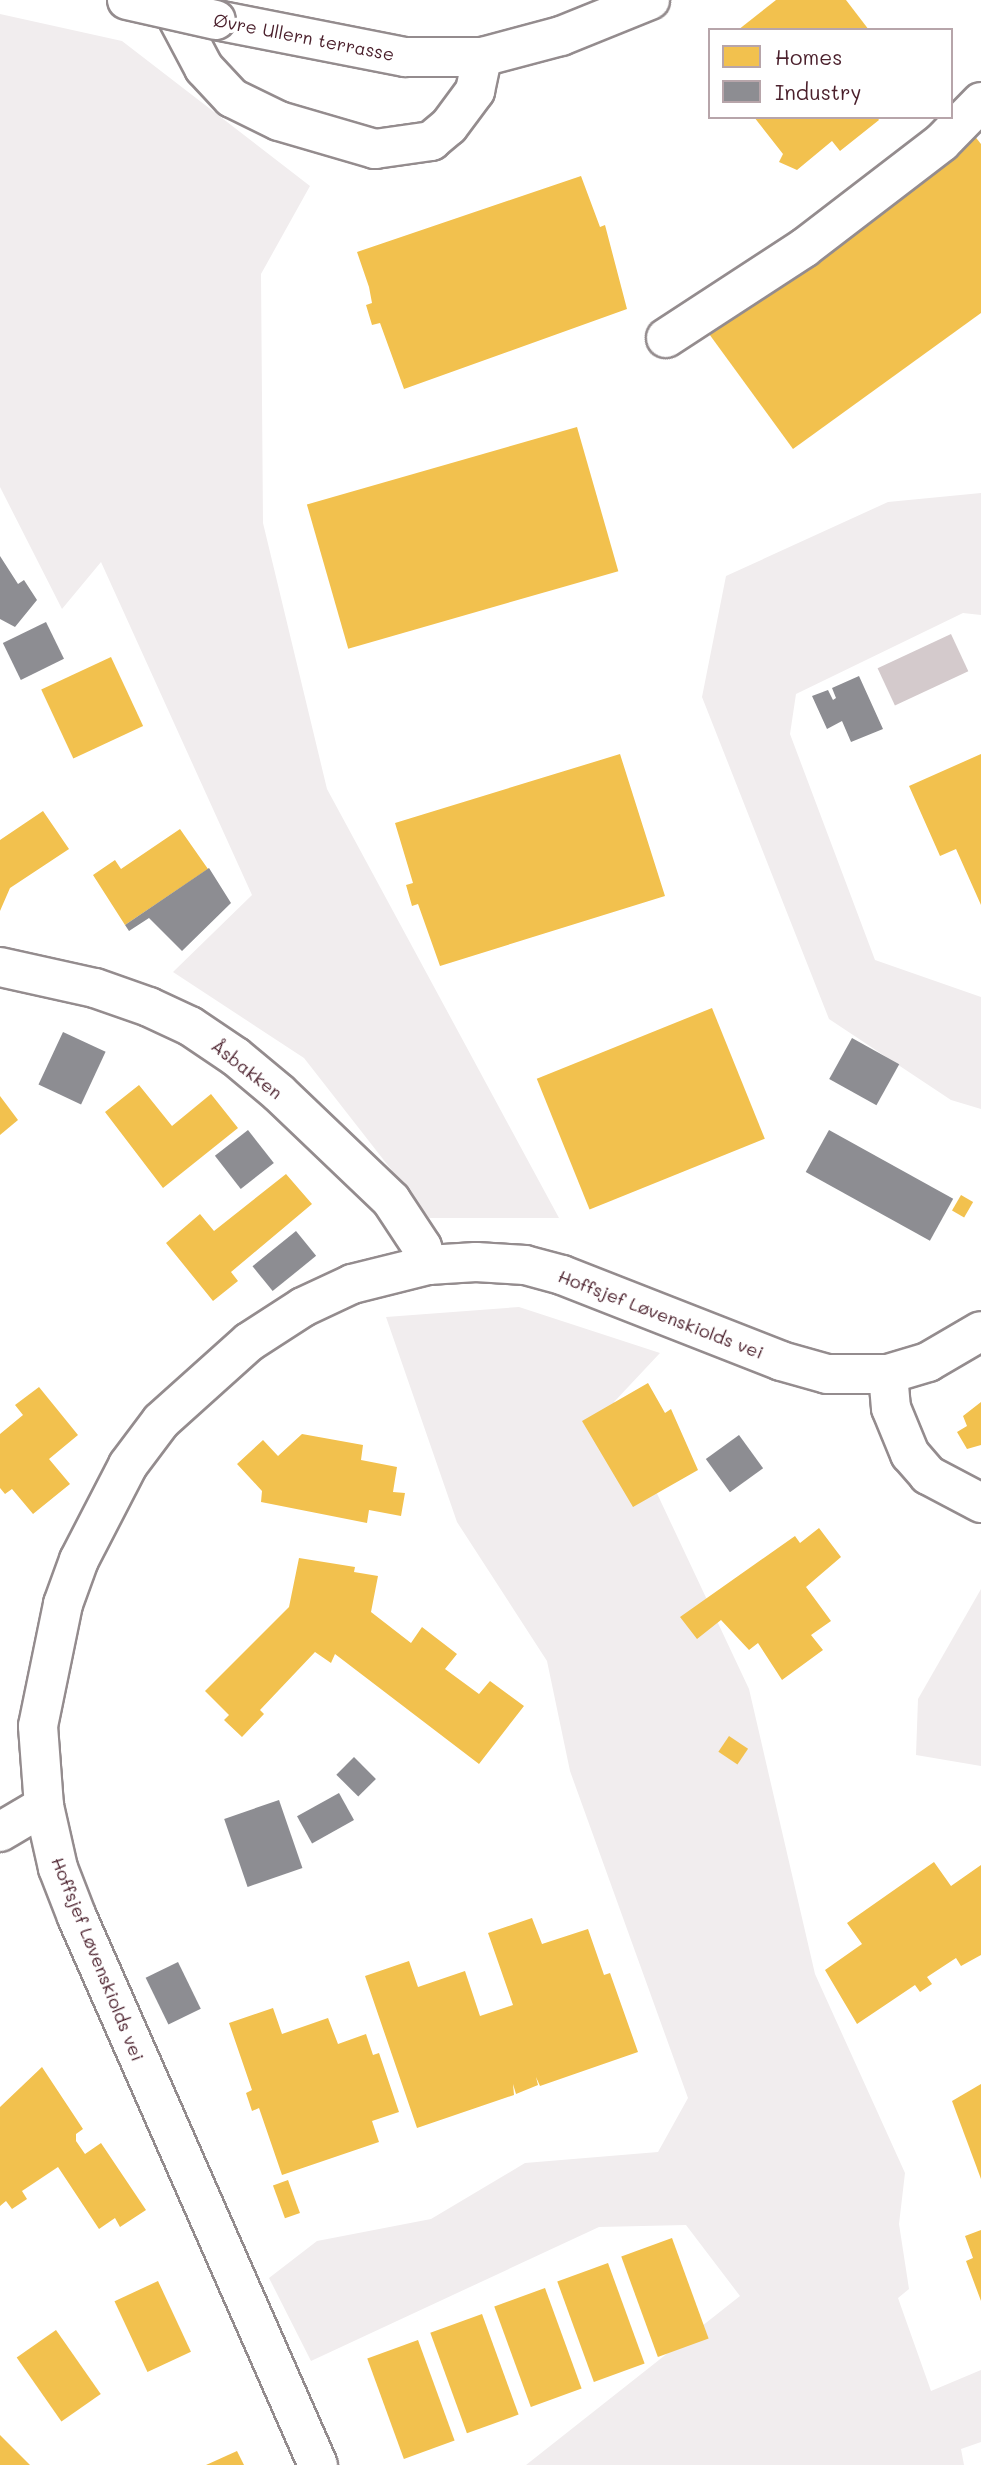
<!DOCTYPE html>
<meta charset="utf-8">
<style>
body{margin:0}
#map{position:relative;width:981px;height:2465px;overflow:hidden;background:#fff;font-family:Mali,sans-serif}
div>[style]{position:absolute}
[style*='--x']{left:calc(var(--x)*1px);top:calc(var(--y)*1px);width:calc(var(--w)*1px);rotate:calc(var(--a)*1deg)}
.built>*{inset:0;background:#f1edee}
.water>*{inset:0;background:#d4cacc;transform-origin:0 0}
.homes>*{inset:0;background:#f2c14e;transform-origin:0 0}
.industry>*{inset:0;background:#8d8d92;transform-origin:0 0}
.roads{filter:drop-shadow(2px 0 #948c8e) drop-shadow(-2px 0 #948c8e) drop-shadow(0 2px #948c8e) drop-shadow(0 -2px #948c8e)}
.minor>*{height:38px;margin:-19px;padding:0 19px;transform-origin:19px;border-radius:19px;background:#fff}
.tertiary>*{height:38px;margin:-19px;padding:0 19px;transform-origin:19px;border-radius:19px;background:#fff}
.bridges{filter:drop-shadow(2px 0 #948c8e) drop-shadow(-2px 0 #948c8e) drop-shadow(0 2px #948c8e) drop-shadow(0 -2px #948c8e)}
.minor-bridge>*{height:38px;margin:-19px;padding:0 19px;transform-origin:19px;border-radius:19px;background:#fff}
span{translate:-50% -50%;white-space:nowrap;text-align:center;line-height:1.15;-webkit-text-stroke:7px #fff;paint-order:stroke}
.street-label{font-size:18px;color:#4a1f2b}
.legend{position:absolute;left:708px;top:28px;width:245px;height:91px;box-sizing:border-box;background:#fff;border:2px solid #b7a5aa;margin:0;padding:9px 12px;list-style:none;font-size:21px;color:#4a1f2b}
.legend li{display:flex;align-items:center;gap:14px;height:35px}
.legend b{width:35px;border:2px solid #b7a5aa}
</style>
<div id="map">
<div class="built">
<i style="clip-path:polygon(0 14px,122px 41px,310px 186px,261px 274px,263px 523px,327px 789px,559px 1218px,429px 1218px,304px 1058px,173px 972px,252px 895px,101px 562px,62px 609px,0 487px)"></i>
<i style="clip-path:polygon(981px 493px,981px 615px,963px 613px,796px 694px,790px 734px,875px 960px,981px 997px,981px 1109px,951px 1100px,829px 1019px,702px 697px,726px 576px,888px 502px)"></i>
<i style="clip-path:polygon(519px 1307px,660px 1353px,614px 1402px,749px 1689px,815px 1974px,905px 2173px,899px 2224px,909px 2289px,898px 2298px,931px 2391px,981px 2370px,981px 2442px,961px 2449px,964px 2465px,526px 2465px,740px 2296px,686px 2225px,599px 2227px,311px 2361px,269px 2278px,317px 2241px,431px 2219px,525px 2163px,658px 2152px,688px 2098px,570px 1771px,547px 1661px,457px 1522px,386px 1317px)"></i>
<i style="clip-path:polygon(981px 1589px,981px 1766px,916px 1755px,918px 1699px)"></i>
</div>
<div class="water">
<i style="left:951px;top:634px;width:41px;height:81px;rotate:65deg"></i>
</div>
<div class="homes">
<i style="clip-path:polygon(776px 0,846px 0,869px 30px,738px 30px)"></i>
<i style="clip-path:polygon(754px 117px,877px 117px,879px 120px,840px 151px,832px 141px,797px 170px,779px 162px,783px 154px)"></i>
<i style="clip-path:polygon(973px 134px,981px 144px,981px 313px,793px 449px,704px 327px)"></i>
<i style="clip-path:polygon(581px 176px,600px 227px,605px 225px,627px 309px,404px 389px,380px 323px,372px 325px,366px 305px,372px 303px,369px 287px,357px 252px)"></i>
<i style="left:577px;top:427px;width:150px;height:281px;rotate:74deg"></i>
<i style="left:111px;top:657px;width:76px;height:77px;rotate:65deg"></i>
<i style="clip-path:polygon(620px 754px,665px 896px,440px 966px,418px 904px,412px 906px,406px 885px,413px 883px,395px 823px)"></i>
<i style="clip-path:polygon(981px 754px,981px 905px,956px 849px,940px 856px,909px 786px)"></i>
<i style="clip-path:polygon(43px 811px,69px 849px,10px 888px,0 911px,0 840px)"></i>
<i style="clip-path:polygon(180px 829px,208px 869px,125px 925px,93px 875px,115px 860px,121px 869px)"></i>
<i style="left:712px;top:1008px;width:141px;height:189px;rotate:68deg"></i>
<i style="clip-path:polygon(139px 1085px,172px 1126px,211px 1094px,238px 1128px,163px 1188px,105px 1112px)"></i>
<i style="clip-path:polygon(0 1096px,18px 1120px,0 1135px)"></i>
<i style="clip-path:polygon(286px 1174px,312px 1204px,231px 1272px,238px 1281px,213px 1301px,166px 1243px,200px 1214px,214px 1231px)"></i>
<i style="left:961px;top:1195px;width:14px;height:18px;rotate:30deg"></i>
<i style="clip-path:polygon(648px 1383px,665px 1413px,671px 1409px,698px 1470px,633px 1507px,582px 1421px)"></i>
<i style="clip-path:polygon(39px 1387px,78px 1435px,49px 1459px,70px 1484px,33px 1514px,12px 1489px,5px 1494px,0 1488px,0 1434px,23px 1415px,15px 1405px)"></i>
<i style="clip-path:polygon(981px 1402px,981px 1445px,967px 1449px,957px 1432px,967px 1426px,963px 1416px)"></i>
<i style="clip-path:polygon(302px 1434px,363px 1445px,361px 1460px,397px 1467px,393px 1492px,405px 1493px,401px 1516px,369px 1510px,367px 1523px,261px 1502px,262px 1491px,237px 1464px,263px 1440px,278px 1456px)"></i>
<i style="clip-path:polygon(819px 1528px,841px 1557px,806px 1587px,831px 1621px,811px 1635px,823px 1650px,782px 1680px,758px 1643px,749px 1650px,721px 1620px,697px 1639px,680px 1617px,795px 1536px,800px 1543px)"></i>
<i style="clip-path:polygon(299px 1558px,355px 1567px,354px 1572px,378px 1576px,371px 1612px,411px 1643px,422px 1627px,457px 1654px,445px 1669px,479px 1694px,490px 1681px,524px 1706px,479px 1764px,335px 1654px,331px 1663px,315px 1652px,260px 1710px,264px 1714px,242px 1737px,224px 1720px,229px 1715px,205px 1691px,289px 1607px)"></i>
<i style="left:729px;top:1736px;width:23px;height:19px;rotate:34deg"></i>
<i style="clip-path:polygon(934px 1862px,951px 1886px,981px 1865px,981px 1955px,961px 1966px,956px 1958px,927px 1977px,932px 1984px,920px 1992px,915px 1985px,857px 2024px,825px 1970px,862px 1944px,847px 1923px)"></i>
<i style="clip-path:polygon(532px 1918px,542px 1944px,588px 1929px,604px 1975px,610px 1973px,638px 2052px,540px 2086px,536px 2077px,538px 2085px,516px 2094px,513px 2084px,514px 2095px,417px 2128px,365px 1976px,409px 1961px,418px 1987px,465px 1971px,480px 2016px,513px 2005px,488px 1933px)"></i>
<i style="clip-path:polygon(273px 2008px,282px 2034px,328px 2018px,338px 2044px,366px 2034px,373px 2055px,379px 2053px,399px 2112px,372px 2121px,379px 2142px,282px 2175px,259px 2108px,252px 2111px,246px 2093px,252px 2090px,229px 2023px)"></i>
<i style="clip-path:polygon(42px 2067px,83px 2129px,76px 2134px,76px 2141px,85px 2154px,101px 2143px,146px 2210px,120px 2227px,115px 2218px,99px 2229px,58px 2167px,22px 2191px,27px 2199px,12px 2209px,6px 2201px,0 2206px,0 2107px)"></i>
<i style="clip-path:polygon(981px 2084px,981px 2179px,952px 2101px)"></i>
<i style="left:288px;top:2180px;width:35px;height:16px;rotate:70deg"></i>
<i style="clip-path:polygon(981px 2230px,981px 2301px,966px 2261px,973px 2258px,965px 2236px)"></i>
<i style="left:672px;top:2238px;width:107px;height:54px;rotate:70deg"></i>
<i style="left:608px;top:2263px;width:107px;height:54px;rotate:70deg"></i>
<i style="left:158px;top:2281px;width:78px;height:48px;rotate:65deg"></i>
<i style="left:545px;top:2288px;width:107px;height:54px;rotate:70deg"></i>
<i style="left:482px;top:2314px;width:107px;height:55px;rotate:70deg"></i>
<i style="left:56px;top:2330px;width:78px;height:48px;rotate:55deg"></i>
<i style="left:418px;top:2340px;width:107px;height:54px;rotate:70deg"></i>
<i style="clip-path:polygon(0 2435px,30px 2465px,0 2465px)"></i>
<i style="clip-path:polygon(237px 2451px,244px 2465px,206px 2465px)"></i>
</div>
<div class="industry">
<i style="clip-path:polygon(0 556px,18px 584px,24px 580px,37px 600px,15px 627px,0 619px)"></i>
<i style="left:46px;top:622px;width:41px;height:48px;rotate:64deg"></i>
<i style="clip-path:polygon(859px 676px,883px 729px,851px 742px,842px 721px,827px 729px,812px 696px,828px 690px,833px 700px,836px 698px,832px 688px)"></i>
<i style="clip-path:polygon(209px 868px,231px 903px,182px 951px,149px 918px,129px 931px,125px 925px)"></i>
<i style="left:63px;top:1032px;width:47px;height:58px;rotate:25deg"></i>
<i style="left:852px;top:1038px;width:54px;height:47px;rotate:29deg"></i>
<i style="left:248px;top:1130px;width:42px;height:42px;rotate:52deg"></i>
<i style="left:829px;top:1130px;width:142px;height:48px;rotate:29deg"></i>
<i style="left:296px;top:1231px;width:32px;height:56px;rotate:51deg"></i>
<i style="left:739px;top:1435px;width:41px;height:41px;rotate:54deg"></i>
<i style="left:354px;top:1757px;width:31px;height:25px;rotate:45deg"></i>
<i style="left:339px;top:1793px;width:31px;height:48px;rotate:61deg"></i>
<i style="left:279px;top:1800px;width:72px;height:58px;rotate:71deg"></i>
<i style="left:178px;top:1962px;width:52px;height:36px;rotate:64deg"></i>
</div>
<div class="roads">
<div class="minor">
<i style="--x:168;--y:0;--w:77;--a:62.1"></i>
<i style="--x:204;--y:68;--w:41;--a:47"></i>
<i style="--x:232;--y:98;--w:52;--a:26.1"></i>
<i style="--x:279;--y:121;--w:100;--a:16.3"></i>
<i style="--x:375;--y:149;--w:57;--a:-8.1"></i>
<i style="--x:431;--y:141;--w:23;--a:-40"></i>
<i style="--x:449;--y:126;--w:44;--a:-53.4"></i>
<i style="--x:475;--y:91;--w:35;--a:-78"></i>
<i style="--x:216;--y:20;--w:193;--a:11.1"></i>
<i style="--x:405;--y:57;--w:77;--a:0"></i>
<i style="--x:482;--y:57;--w:82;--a:-14.9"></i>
<i style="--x:561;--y:36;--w:96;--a:-22"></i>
<i style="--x:666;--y:338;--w:165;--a:-33.1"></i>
<i style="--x:804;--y:248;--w:174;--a:-37.5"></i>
<i style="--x:942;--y:142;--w:56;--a:-45.7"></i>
<i style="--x:0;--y:967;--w:97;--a:12.5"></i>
<i style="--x:95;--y:988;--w:57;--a:19.4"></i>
<i style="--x:149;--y:1007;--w:45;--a:24.9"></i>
<i style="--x:190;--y:1026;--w:55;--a:34"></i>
<i style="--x:236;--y:1057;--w:56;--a:39.9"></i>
<i style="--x:279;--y:1093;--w:155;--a:43.7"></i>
<i style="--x:391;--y:1200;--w:56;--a:56.6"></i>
<i style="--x:422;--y:1247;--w:19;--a:72"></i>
<i style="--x:888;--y:1374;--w:34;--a:85"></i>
<i style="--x:891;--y:1408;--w:50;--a:67.6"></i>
<i style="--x:910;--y:1454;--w:28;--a:49"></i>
<i style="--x:928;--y:1475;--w:60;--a:27.8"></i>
<i style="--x:0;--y:1832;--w:51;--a:-30.6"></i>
</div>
<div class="tertiary">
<i style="--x:318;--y:2465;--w:599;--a:-113.74"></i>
<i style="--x:77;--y:1917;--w:53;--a:-111.2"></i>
<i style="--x:58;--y:1868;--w:64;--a:-102.7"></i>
<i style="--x:44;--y:1806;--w:80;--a:-94.3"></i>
<i style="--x:38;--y:1726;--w:125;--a:-78.4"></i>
<i style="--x:63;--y:1604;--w:47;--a:-70"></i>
<i style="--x:79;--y:1560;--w:107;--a:-62.7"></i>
<i style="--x:128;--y:1465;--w:55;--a:-53.1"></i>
<i style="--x:161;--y:1421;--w:118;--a:-41.9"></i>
<i style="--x:249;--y:1342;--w:64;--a:-32.9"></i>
<i style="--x:303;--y:1307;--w:54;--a:-25.1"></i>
<i style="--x:352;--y:1284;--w:78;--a:-14"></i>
<i style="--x:428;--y:1265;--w:48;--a:-3.6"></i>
<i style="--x:476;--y:1262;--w:49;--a:3.5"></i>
<i style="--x:525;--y:1265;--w:38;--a:15"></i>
<i style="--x:562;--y:1275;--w:235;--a:21.4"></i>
<i style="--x:781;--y:1361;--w:48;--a:15.8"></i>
<i style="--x:827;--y:1374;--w:61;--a:0"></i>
<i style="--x:888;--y:1374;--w:42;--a:-16.7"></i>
<i style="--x:928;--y:1362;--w:61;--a:-30.3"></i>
</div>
</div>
<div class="bridges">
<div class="minor-bridge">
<i style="--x:127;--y:0;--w:91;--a:12.7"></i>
</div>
</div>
<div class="street-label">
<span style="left:304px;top:37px;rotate:11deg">Øvre Ullern terrasse</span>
<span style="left:247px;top:1069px;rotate:38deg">Åsbakken</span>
<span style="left:661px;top:1314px;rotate:21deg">Hoffsjef Løvenskiolds vei</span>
<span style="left:98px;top:1959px;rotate:68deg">Hoffsjef Løvenskiolds vei</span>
</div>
<ul class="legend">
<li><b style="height:19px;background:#f2c14e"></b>Homes</li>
<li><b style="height:19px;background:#8d8d92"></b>Industry</li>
</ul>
</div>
